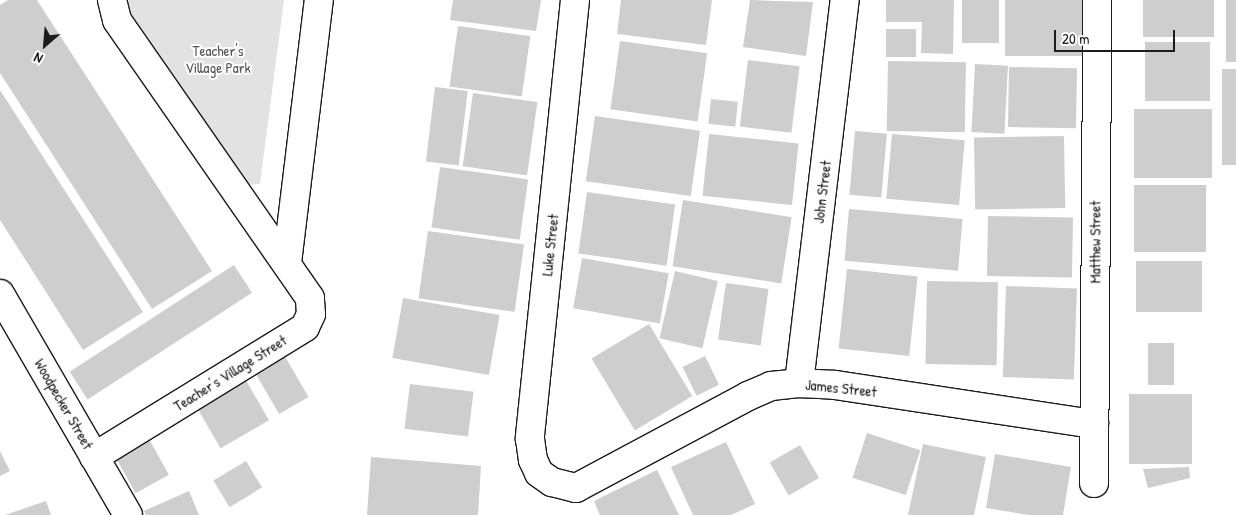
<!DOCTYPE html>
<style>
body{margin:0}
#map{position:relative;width:1236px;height:515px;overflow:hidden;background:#fff;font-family:"Patrick Hand",sans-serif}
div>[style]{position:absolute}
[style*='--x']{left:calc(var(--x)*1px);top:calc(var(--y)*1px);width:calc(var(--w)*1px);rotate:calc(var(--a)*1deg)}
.green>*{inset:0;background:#e2e2e2}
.building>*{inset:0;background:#cecece;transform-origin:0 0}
.roads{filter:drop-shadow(1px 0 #1c1c1c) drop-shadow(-1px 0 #1c1c1c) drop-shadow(0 1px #1c1c1c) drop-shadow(0 -1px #1c1c1c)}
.minor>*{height:28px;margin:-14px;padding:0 14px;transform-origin:14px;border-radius:14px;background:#fff}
.tertiary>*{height:28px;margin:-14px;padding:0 14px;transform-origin:14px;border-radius:14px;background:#fff}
span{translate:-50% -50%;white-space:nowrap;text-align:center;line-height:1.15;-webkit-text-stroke:4px #fff;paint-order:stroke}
.park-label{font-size:15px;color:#575757}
.street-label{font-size:15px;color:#1c1c1c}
.north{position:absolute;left:20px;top:20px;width:50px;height:50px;-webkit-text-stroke:4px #fff;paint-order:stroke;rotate:207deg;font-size:14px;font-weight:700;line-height:20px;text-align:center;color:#1c1c1c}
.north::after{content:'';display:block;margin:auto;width:18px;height:22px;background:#1c1c1c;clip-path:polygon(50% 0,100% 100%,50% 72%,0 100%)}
.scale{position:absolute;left:1054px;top:30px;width:121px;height:22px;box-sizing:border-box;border:2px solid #1c1c1c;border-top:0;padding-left:6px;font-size:15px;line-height:18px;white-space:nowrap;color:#1c1c1c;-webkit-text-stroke:4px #fff;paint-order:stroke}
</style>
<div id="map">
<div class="green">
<i style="clip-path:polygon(109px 0,284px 0,260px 184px,236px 185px)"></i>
</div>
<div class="building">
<i style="clip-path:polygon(8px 0,37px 0,212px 271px,152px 309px,0 73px,0 5px)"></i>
<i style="clip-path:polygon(453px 0,541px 0,536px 31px,450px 20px)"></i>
<i style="clip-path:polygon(621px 0,712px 0,706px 45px,617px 34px)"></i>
<i style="clip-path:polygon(750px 0,813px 2px,806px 56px,743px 47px)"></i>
<i style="clip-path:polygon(886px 0,954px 0,953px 54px,921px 53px,922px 22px,886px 22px)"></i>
<i style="left:962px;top:0;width:37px;height:43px"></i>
<i style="left:1005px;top:0;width:83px;height:56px"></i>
<i style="left:1143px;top:0;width:71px;height:37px"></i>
<i style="left:1226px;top:0;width:10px;height:62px"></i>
<i style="left:458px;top:26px;width:73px;height:61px;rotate:8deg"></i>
<i style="left:886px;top:29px;width:30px;height:28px"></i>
<i style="left:620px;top:41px;width:88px;height:69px;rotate:8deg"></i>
<i style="left:1210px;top:42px;width:59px;height:65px;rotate:90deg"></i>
<i style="left:748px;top:60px;width:52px;height:67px;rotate:7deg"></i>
<i style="left:888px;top:61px;width:78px;height:70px;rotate:1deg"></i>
<i style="left:975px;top:64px;width:33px;height:68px;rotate:3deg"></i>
<i style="left:1009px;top:67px;width:68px;height:60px;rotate:1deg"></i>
<i style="left:1222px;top:69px;width:14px;height:96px"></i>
<i style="left:435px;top:87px;width:33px;height:75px;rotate:7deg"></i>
<i style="clip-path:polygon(0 90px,143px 312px,83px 350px,0 220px)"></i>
<i style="left:473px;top:93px;width:65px;height:74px;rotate:8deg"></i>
<i style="left:711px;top:99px;width:27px;height:25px;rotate:6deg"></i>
<i style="left:1134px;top:109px;width:78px;height:69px"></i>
<i style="left:595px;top:116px;width:106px;height:66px;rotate:8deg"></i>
<i style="left:855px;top:131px;width:32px;height:64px;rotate:5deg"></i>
<i style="left:709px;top:134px;width:90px;height:62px;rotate:6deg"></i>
<i style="left:892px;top:134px;width:73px;height:65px;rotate:5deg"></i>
<i style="left:1064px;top:136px;width:72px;height:90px;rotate:89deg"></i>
<i style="left:440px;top:167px;width:89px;height:61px;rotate:8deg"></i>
<i style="left:1134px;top:185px;width:72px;height:67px"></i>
<i style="left:587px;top:192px;width:89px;height:62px;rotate:8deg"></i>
<i style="left:683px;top:200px;width:110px;height:67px;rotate:9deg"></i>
<i style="left:849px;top:209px;width:114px;height:52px;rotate:5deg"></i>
<i style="left:988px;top:216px;width:85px;height:60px;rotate:1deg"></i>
<i style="left:428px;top:231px;width:97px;height:68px;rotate:8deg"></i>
<i style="left:582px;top:258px;width:88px;height:51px;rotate:10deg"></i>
<i style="left:1136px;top:261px;width:66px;height:51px"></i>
<i style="left:234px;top:265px;width:33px;height:196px;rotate:57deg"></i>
<i style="left:847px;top:269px;width:71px;height:80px;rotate:6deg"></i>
<i style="left:675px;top:271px;width:44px;height:69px;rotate:13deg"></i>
<i style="left:927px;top:281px;width:71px;height:83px;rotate:1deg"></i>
<i style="left:726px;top:283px;width:43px;height:57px;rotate:8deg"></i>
<i style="left:1006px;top:286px;width:71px;height:91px;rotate:2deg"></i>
<i style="left:403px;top:298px;width:98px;height:61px;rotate:10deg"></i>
<i style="left:649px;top:324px;width:84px;height:67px;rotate:59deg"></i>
<i style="left:1148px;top:343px;width:26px;height:42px"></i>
<i style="left:279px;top:346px;width:59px;height:34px;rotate:60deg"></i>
<i style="left:705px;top:356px;width:32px;height:25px;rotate:64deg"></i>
<i style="left:240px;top:370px;width:58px;height:56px;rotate:60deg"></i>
<i style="left:410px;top:384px;width:64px;height:45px;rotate:7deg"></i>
<i style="left:1129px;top:394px;width:63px;height:70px"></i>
<i style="left:867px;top:433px;width:56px;height:47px;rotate:18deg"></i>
<i style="left:149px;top:439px;width:41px;height:38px;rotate:61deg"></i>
<i style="clip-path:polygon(726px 442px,755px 504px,731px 515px,693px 515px,671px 467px)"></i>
<i style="clip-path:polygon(923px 444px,986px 457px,974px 515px,908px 515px)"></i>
<i style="left:800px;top:445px;width:38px;height:35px;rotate:60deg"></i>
<i style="clip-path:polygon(0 451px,10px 471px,0 476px)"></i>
<i style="clip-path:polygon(995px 454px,1071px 467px,1063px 515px,1029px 515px,986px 508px)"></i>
<i style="clip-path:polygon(371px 457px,481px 466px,478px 515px,367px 515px)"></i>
<i style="left:246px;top:461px;width:31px;height:38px;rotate:59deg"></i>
<i style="clip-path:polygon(1189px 467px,1190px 478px,1148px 488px,1143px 469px)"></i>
<i style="clip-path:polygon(657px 470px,679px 515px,600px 515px,594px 501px)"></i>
<i style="clip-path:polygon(189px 491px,199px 515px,146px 515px,144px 511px)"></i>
<i style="clip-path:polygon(46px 501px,51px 515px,5px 515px)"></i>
</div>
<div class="roads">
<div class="minor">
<i style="--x:575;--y:0;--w:441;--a:95.9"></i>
<i style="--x:530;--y:439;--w:21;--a:82"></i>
<i style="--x:533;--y:460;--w:14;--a:65"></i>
<i style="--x:539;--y:473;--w:16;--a:35"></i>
<i style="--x:552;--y:482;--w:25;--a:14"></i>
<i style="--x:576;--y:488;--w:195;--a:-28.1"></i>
<i style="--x:748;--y:396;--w:25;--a:-23"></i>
<i style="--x:771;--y:386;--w:28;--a:-6"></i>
<i style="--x:799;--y:383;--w:36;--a:3"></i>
<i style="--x:835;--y:385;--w:262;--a:8.6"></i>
<i style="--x:287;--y:263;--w:265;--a:-83.1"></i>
<i style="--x:799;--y:383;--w:386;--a:-83.2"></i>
<i style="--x:94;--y:457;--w:248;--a:-31.6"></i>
<i style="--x:305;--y:327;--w:14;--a:-65"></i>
<i style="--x:311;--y:314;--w:16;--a:-94"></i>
<i style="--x:310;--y:298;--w:338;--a:-124.8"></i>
<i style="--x:117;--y:20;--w:21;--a:-104"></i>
<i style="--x:1094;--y:483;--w:483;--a:-89.6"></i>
</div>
<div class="tertiary">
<i style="--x:0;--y:294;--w:255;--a:59.9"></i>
</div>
</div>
<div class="park-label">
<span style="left:218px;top:59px">Teacher's<br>Village Park</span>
</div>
<div class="street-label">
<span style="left:822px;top:192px;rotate:-83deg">John Street</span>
<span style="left:1095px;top:242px;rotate:-90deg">Matthew Street</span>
<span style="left:550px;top:245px;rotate:-84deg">Luke Street</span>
<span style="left:230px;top:373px;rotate:-32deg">Teacher's Village Street</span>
<span style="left:841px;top:388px;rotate:6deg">James Street</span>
<span style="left:64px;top:404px;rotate:60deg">Woodpecker Street</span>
</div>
<div class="north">N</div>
<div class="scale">20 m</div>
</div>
